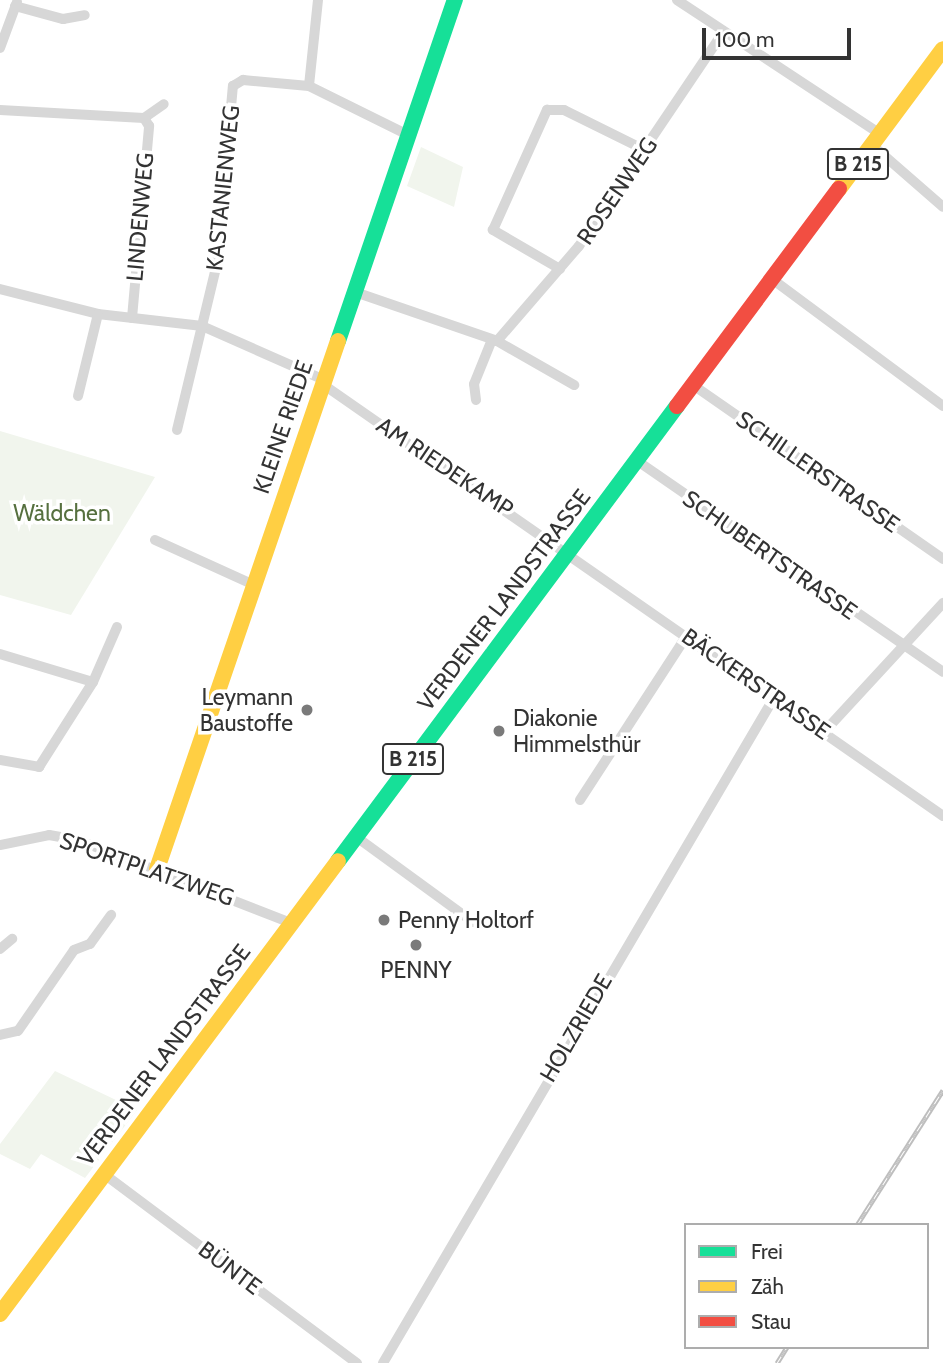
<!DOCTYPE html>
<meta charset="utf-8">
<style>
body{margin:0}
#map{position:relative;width:943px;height:1363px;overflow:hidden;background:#fff;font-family:Cabin,sans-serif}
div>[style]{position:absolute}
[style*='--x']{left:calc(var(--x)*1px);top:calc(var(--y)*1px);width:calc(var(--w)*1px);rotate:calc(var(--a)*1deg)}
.green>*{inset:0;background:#f1f5ed}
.street>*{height:10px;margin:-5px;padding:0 5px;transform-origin:5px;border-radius:5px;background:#d7d7d7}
.fast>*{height:16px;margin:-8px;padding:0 8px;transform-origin:8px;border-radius:8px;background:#16e098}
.slow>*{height:16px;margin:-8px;padding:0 8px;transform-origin:8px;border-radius:8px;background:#ffcf43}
.jam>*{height:16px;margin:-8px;padding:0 8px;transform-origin:8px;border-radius:8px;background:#f24e42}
.rail>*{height:5px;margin-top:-2.5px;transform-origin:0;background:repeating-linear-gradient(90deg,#fff 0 8px,#bebebe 0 16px);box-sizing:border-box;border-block:2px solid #bebebe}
.dots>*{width:19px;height:19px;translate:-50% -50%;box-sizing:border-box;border:4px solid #fff;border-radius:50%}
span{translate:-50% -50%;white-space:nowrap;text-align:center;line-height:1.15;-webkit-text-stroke:7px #fff;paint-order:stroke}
.shield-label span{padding:2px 5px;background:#fff;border:2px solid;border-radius:5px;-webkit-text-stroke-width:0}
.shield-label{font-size:21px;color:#333;font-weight:700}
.street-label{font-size:23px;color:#333}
.park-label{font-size:23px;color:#56703f}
.poi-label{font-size:23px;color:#333}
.right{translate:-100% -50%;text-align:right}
.left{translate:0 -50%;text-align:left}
.legend{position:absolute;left:684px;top:1223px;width:245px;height:126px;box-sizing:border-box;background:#fff;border:2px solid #adadad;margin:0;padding:9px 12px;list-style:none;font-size:21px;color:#333}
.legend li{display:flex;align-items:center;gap:14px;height:35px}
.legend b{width:35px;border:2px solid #adadad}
.scale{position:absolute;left:702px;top:28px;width:149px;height:32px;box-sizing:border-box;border:4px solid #333;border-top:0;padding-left:9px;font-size:21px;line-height:24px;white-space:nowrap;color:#333;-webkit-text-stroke:5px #fff;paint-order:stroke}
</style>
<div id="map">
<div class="green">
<i style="clip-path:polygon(421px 147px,463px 167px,454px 207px,407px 186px)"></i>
<i style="clip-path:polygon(0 431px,155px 477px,71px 615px,0 595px)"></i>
<i style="clip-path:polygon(55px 1071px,137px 1110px,85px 1178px,41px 1154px,30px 1169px,0 1154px,0 1144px)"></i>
</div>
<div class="street">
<i style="--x:318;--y:0;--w:86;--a:96"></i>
<i style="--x:309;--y:86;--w:110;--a:26.3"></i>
<i style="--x:677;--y:0;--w:243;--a:33.4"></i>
<i style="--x:15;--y:6;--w:50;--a:15.2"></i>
<i style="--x:63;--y:19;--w:22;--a:-10"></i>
<i style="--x:0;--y:48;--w:49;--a:-69.7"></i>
<i style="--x:0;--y:110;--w:144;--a:3.2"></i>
<i style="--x:144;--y:118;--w:24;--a:-35"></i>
<i style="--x:872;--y:145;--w:94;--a:41.1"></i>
<i style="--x:560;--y:269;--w:78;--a:-149.8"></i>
<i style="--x:493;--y:230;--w:132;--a:-65.8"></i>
<i style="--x:547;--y:110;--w:17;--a:0"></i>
<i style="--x:564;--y:110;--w:90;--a:26.3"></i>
<i style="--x:772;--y:279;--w:213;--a:36.6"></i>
<i style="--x:0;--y:289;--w:101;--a:14.3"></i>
<i style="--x:98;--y:314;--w:105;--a:6.6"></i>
<i style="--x:202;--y:326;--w:131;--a:23.8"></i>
<i style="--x:355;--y:292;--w:150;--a:19"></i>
<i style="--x:497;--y:341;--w:125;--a:-49.2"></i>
<i style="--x:579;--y:246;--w:259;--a:-56"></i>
<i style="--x:132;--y:318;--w:193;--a:-84.9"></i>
<i style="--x:149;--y:126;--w:9;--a:-122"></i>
<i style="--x:497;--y:341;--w:89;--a:29.7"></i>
<i style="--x:321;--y:383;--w:758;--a:34.84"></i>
<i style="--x:693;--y:385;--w:305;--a:34.8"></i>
<i style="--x:78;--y:396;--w:84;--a:-76.3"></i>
<i style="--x:476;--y:400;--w:16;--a:-97"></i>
<i style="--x:474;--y:384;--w:45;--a:-68"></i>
<i style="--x:177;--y:430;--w:171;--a:-76.5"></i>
<i style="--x:217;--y:264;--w:179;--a:-84.9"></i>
<i style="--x:233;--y:86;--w:12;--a:-31"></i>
<i style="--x:243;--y:80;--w:66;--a:5.2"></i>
<i style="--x:636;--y:460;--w:373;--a:34.6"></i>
<i style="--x:155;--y:540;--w:107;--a:24.4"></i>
<i style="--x:0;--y:654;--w:97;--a:16.8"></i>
<i style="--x:824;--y:732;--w:176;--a:-47.3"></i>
<i style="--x:0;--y:760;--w:40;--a:10"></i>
<i style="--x:39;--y:767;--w:101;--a:-57.6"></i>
<i style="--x:93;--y:682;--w:60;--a:-66.4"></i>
<i style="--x:580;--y:800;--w:197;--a:-57"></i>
<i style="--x:355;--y:836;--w:146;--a:36.1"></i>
<i style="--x:0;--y:845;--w:50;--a:-11.5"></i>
<i style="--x:49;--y:835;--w:29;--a:10"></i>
<i style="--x:78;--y:840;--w:229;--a:21.3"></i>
<i style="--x:0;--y:949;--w:16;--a:-40"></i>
<i style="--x:0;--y:1035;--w:18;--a:-13"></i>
<i style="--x:18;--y:1031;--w:98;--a:-55.3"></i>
<i style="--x:74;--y:950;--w:17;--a:-21"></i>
<i style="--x:90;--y:944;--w:36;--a:-54"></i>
<i style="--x:104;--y:1174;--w:316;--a:36.8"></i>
<i style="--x:383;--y:1363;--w:774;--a:-59.56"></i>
</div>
<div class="fast">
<i style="--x:338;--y:341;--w:361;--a:-71.1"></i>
<i style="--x:338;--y:861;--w:567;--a:-53.31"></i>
</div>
<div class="slow">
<i style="--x:839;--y:189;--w:174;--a:-53.4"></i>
<i style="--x:157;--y:869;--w:558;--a:-71.08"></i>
<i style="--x:0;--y:1314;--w:565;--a:-53.27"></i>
</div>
<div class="jam">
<i style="--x:677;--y:406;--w:271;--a:-53.3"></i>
</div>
<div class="rail">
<i style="--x:857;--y:1225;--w:160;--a:-57.5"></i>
<i style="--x:777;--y:1363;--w:19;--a:-58"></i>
</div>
<div class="dots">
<i style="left:307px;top:710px;background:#7a7a7a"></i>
<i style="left:499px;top:731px;background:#7a7a7a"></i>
<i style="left:384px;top:920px;background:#7a7a7a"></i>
<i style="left:416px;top:945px;background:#7a7a7a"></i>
</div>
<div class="shield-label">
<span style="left:858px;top:164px">B 215</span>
<span style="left:413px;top:759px">B 215</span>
</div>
<div class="street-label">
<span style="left:223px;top:188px;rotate:-84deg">KASTANIENWEG</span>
<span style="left:617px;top:191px;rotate:-56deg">ROSENWEG</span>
<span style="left:140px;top:217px;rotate:-85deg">LINDENWEG</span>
<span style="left:283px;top:427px;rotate:-71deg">KLEINE RIEDE</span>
<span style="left:445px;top:467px;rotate:34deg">AM RIEDEKAMP</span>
<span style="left:818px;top:472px;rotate:35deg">SCHILLERSTRASSE</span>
<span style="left:770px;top:555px;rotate:35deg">SCHUBERTSTRASSE</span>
<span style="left:504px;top:600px;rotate:-53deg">VERDENER LANDSTRASSE</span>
<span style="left:756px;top:684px;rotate:35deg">BÄCKERSTRASSE</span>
<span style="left:147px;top:869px;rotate:19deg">SPORTPLATZWEG</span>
<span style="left:576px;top:1028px;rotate:-60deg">HOLZRIEDE</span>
<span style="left:164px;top:1055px;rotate:-53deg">VERDENER LANDSTRASSE</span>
<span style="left:230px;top:1268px;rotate:37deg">BÜNTE</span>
</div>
<div class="park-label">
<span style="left:62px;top:513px">Wäldchen</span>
</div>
<div class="poi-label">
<span class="right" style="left:293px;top:710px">Leymann<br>Baustoffe</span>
<span class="left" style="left:513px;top:731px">Diakonie<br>Himmelsthür</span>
<span class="left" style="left:398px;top:920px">Penny Holtorf</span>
<span style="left:416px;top:970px">PENNY</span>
</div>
<ul class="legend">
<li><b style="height:9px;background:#16e098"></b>Frei</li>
<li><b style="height:9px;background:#ffcf43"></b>Zäh</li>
<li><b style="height:9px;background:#f24e42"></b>Stau</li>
</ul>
<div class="scale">100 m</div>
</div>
